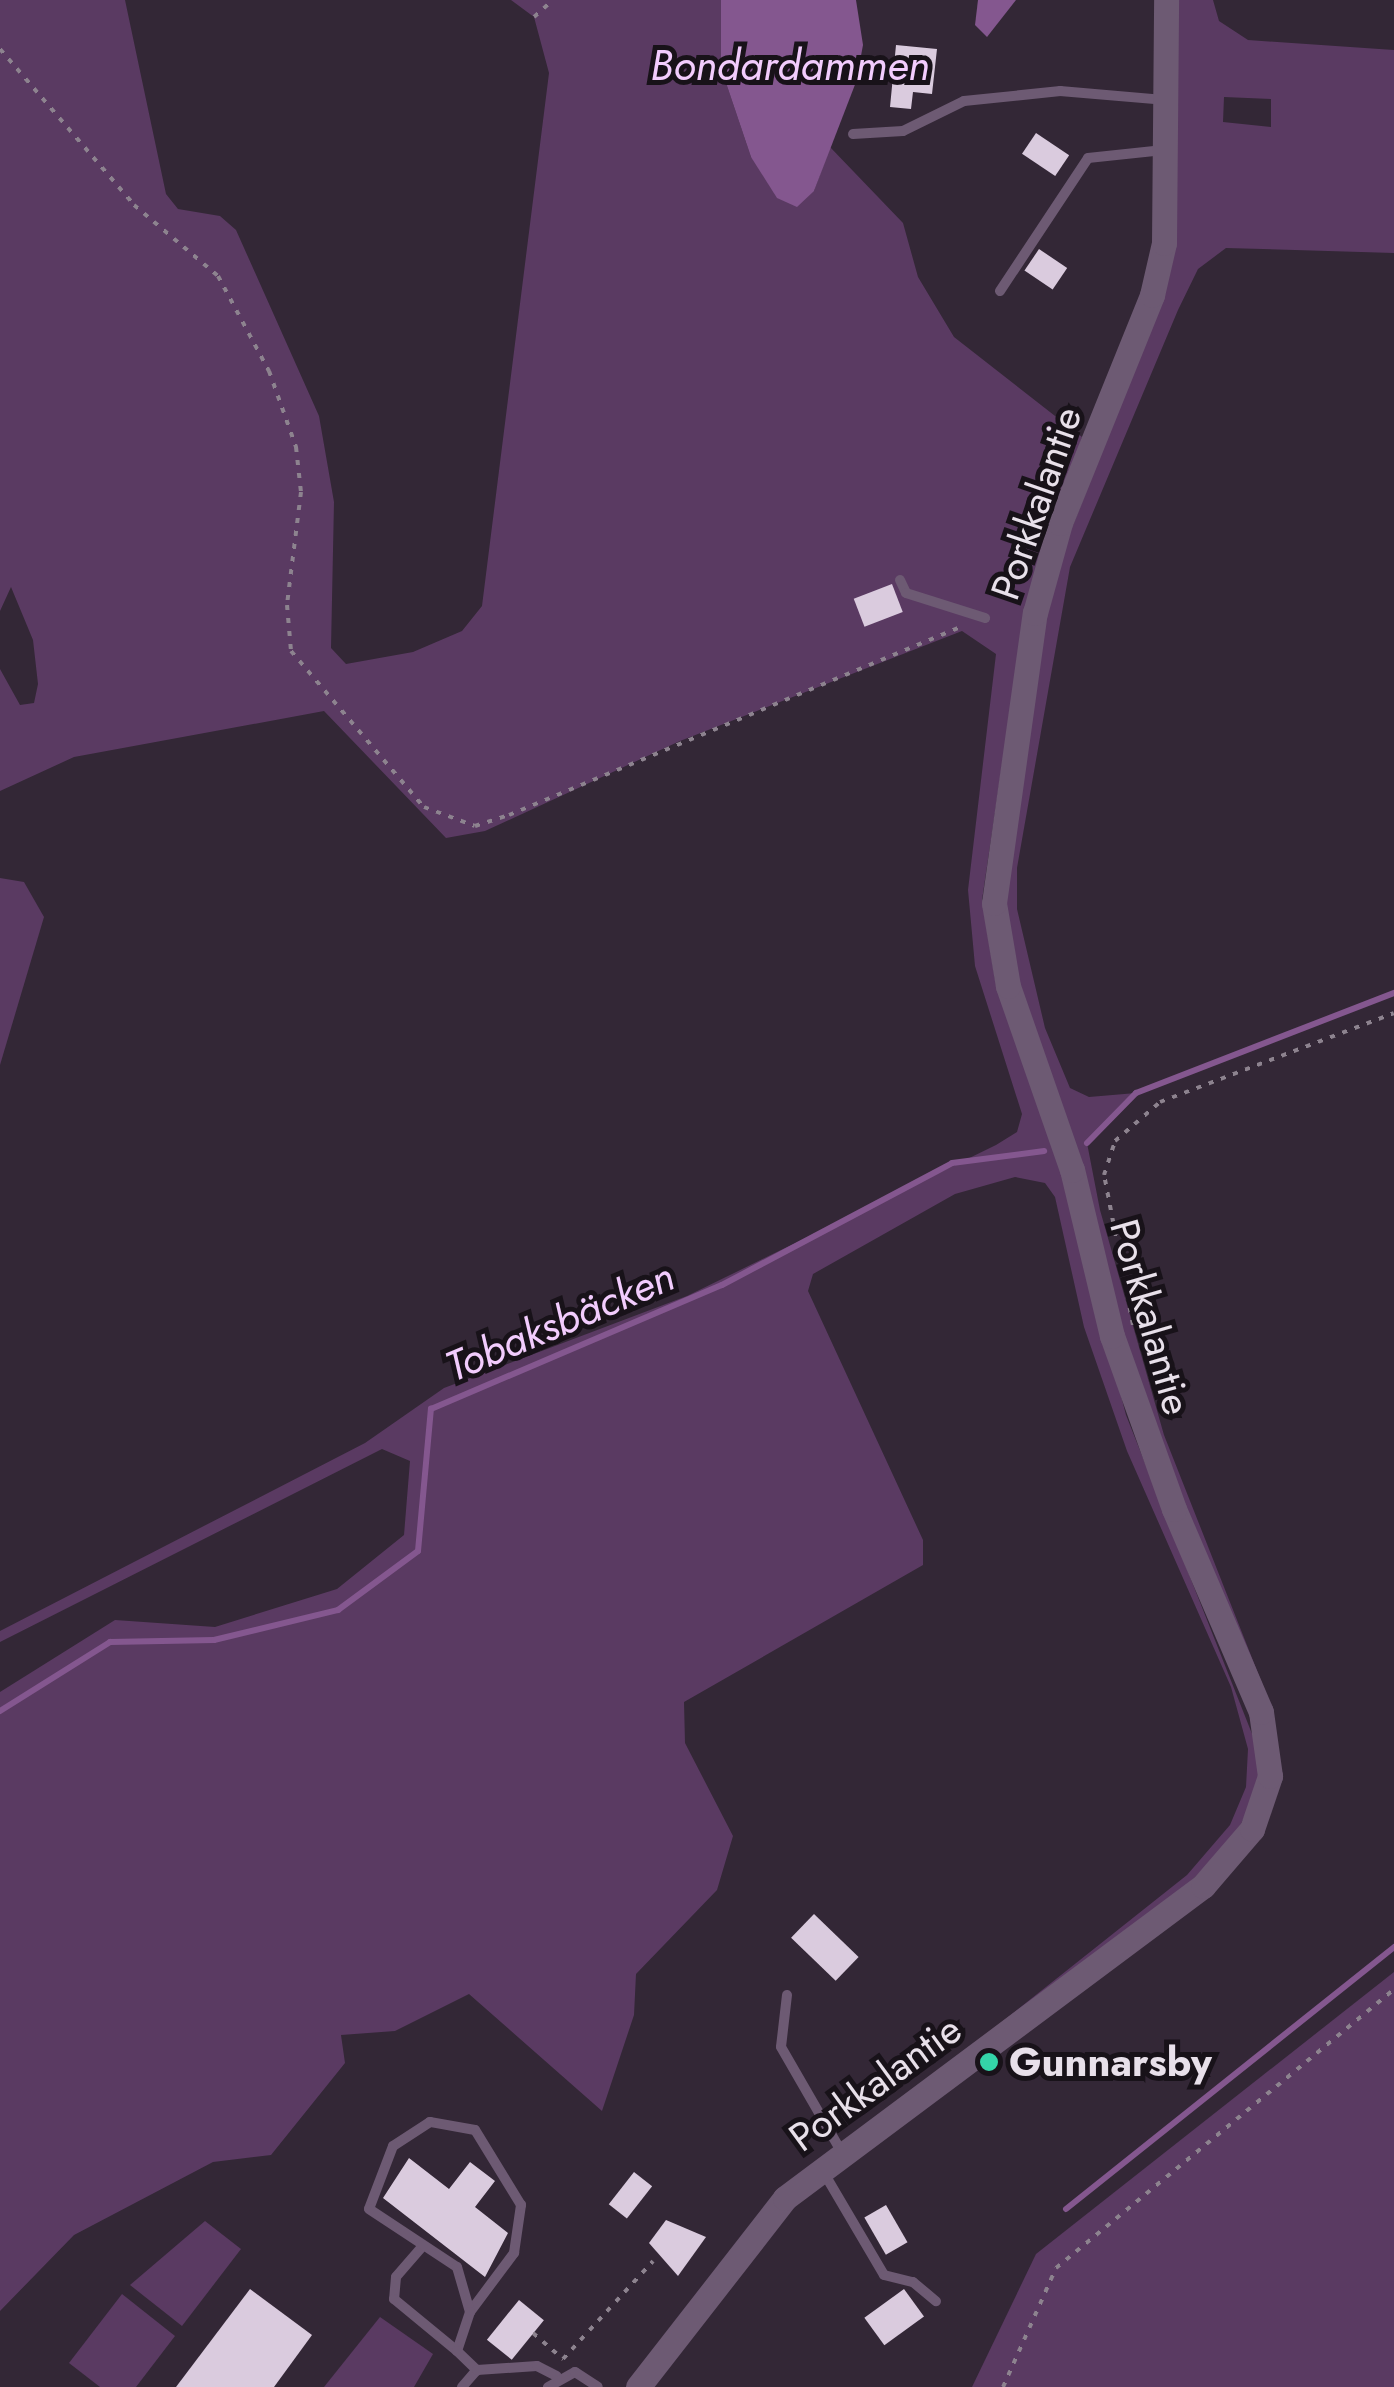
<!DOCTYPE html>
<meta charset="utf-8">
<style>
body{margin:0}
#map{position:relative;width:1394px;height:2387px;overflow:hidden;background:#332736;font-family:Jost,sans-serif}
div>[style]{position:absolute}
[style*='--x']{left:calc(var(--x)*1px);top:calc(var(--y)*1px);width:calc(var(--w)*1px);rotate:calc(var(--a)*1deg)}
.green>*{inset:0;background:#5a3a62}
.water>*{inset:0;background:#84578f}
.stream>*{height:6px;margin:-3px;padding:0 3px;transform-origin:3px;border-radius:3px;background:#84578f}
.building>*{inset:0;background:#dacbde;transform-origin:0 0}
.path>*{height:4px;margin-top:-2px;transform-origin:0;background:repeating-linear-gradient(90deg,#8d838f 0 5px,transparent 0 13px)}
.service>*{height:10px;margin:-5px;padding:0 5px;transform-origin:5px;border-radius:5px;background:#6d5a73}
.tertiary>*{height:25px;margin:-12.5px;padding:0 12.5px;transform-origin:12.5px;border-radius:12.5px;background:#6d5a73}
.dots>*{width:28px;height:28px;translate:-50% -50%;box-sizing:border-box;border:5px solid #181219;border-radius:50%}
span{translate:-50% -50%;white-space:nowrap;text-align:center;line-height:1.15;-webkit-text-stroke:10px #181219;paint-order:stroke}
.street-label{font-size:40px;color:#e8e0ea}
.poi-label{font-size:40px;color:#e8e0ea;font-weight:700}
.left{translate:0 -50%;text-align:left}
.water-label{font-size:42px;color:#f2ccfd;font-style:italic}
</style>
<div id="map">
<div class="green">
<i style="clip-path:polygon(0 0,125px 0,166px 194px,178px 209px,220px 216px,236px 230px,319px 416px,334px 502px,331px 648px,346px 664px,413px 652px,462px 631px,482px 606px,549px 73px,534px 17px,511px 0,721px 0,721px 68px,751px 157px,814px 191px,830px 147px,903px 223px,918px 277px,954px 337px,1082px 437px,1022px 630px,982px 900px,995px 979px,1068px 1190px,1126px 1415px,1260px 1754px,1258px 1785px,1235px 1838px,1187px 1885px,978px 2041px,1187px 1875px,1230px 1825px,1246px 1787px,1248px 1749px,1231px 1687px,1127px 1451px,1084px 1327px,1055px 1197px,1045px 1183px,1015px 1177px,955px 1194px,813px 1274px,808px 1291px,923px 1540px,923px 1565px,684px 1702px,685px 1743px,733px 1836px,717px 1890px,636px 1974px,634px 2015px,602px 2111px,469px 1994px,395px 2031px,341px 2035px,345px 2063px,271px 2155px,213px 2162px,74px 2235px,0 2311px,0 1692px,115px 1620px,215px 1627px,337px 1589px,404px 1535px,410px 1461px,382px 1449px,0 1642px,0 1631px,365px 1443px,444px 1388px,687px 1296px,996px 1145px,1017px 1132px,1022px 1114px,975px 966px,968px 890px,996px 654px,962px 631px,680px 741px,485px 831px,446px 838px,324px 711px,74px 757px,0 791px,0 669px,20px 705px,34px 703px,38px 684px,33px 640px,11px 587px,0 611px)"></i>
<i style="clip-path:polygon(evenodd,1176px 0,1213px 0,1219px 21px,1248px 40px,1394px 50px,1394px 253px,1226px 248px,1198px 269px,1178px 310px,1070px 567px,1017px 868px,1017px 909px,1045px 1028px,1070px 1088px,1089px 1097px,1136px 1093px,1087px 1143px,1100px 1210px,1164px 1435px,1267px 1696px,1163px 1458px,1118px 1326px,1011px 951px,1005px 906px,1033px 678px,1061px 556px,1161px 300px,1176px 0,1224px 97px,1271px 99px,1271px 127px,1223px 122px,1224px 97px)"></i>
<i style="clip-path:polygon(0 878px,24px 882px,44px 917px,0 1065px)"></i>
<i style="clip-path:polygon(1394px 1972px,1394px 2387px,972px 2387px,1036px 2254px)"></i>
<i style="clip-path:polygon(205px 2221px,241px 2249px,182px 2326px,130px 2285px)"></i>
<i style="clip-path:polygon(122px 2294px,175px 2336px,136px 2387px,100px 2387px,69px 2363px)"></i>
<i style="clip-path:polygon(380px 2317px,433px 2354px,414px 2387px,324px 2387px)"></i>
</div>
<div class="water">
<i style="clip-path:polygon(721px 0,856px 0,863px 45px,856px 82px,814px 191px,797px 207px,777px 198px,751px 157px,721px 68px)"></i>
<i style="clip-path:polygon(978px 0,1016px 0,987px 37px,975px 25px)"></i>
</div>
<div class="stream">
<i style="--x:1087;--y:1143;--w:70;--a:-45.6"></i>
<i style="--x:1136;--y:1093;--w:277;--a:-21.2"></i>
<i style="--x:0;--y:1711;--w:130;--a:-32.1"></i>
<i style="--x:110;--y:1642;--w:104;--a:-1.1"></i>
<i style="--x:214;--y:1640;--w:128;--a:-13.6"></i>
<i style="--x:338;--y:1610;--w:99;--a:-36.4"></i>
<i style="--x:418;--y:1551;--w:143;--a:-84.8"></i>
<i style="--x:431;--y:1409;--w:316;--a:-23.1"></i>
<i style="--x:722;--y:1285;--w:260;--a:-27.9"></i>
<i style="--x:952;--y:1163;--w:93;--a:-7.4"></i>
<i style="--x:1066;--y:2209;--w:420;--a:-38.6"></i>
</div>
<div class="building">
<i style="clip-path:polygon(896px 45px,937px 49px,932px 94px,913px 92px,911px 109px,890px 107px)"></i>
<i style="left:1036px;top:133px;width:40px;height:25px;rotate:34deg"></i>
<i style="left:1039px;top:249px;width:34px;height:26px;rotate:34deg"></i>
<i style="left:892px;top:584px;width:30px;height:41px;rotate:69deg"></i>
<i style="left:814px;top:1914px;width:62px;height:33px;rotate:44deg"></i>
<i style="clip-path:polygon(409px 2158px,449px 2189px,470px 2162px,495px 2181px,475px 2207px,508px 2233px,485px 2277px,383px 2198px)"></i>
<i style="left:634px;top:2172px;width:23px;height:41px;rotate:38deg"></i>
<i style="left:886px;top:2205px;width:43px;height:25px;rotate:60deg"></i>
<i style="clip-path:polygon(666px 2220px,706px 2237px,678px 2276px,649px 2243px)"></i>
<i style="clip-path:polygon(250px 2289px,312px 2335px,274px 2387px,176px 2387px)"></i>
<i style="left:904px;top:2289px;width:34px;height:49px;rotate:54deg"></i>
<i style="left:519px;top:2300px;width:32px;height:51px;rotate:39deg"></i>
</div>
<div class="path">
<i style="--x:534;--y:17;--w:25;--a:-42"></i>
<i style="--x:0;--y:49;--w:206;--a:49.3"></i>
<i style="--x:134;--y:205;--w:110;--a:40.2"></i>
<i style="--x:218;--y:276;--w:108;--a:61.8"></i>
<i style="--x:269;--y:371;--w:81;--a:70.4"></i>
<i style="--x:296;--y:447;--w:45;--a:83.7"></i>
<i style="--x:301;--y:492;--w:114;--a:97.1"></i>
<i style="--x:287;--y:605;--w:46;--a:85"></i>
<i style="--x:291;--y:651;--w:205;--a:49.6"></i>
<i style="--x:424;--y:807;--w:54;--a:20.4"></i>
<i style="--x:475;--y:826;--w:36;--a:-18"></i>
<i style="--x:509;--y:815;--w:490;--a:-22.6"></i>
<i style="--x:1133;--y:1325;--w:153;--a:-100.9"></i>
<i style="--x:1104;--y:1175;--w:36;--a:-72"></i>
<i style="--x:1115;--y:1141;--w:60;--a:-40.9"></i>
<i style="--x:1160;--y:1102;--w:250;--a:-20.8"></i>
<i style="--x:533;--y:2333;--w:40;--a:41"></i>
<i style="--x:563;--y:2359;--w:133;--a:-47.4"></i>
<i style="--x:1003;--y:2387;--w:130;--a:-66"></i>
<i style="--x:1056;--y:2268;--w:438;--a:-39.5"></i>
</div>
<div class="service">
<i style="--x:853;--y:134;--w:50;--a:-3.4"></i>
<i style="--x:903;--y:131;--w:68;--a:-26.2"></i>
<i style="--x:964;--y:101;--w:97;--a:-5.9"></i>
<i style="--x:1060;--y:91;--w:104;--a:4.9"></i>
<i style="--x:1000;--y:291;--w:159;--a:-56.5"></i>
<i style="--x:1088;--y:158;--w:76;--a:-6"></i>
<i style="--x:900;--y:580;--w:14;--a:65"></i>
<i style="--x:906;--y:593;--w:83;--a:17.6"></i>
<i style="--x:787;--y:1995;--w:52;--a:96.6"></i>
<i style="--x:781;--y:2047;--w:118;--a:60"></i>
<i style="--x:824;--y:2173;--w:118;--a:59.5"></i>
<i style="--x:884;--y:2275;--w:30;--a:14"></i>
<i style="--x:913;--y:2282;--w:30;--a:40"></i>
<i style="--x:421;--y:2248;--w:38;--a:131"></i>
<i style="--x:396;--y:2277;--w:22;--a:95"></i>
<i style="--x:394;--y:2299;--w:82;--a:39.5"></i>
<i style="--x:470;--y:2312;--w:74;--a:-53.3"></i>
<i style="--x:514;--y:2253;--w:49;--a:-81.7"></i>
<i style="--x:521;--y:2205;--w:88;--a:-121.5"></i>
<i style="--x:475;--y:2130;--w:46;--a:-169.9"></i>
<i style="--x:430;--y:2122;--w:44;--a:147"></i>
<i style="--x:393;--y:2146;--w:67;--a:110.9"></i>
<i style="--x:369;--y:2209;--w:105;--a:33.4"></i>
<i style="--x:457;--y:2267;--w:47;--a:73.9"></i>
<i style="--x:470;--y:2312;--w:41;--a:108.4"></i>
<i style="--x:457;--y:2351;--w:28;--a:44"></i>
<i style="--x:462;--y:2387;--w:23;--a:-49"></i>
<i style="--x:477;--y:2370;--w:60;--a:-3.8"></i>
<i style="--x:537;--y:2366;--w:22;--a:27"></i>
<i style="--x:548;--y:2387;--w:31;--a:-29"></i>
<i style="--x:575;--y:2372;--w:27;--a:33"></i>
</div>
<div class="tertiary">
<i style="--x:638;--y:2387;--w:239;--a:-52.1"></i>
<i style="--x:785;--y:2198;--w:522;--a:-36.74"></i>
<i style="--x:1203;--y:1886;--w:75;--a:-49.3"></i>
<i style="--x:1252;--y:1829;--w:56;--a:-71.2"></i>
<i style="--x:1270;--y:1776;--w:65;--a:-98"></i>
<i style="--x:1261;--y:1712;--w:221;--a:-113.2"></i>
<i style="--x:1174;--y:1509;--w:184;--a:-109.7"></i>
<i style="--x:1112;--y:1336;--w:171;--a:-103.5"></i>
<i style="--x:1072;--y:1170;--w:195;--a:-109.2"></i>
<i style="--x:1008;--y:986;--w:84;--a:-99.6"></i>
<i style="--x:994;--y:903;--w:293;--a:-82"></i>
<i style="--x:1035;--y:613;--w:93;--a:-74.5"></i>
<i style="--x:1060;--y:523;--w:246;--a:-68"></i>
<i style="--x:1152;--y:295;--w:53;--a:-77"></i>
<i style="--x:1164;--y:243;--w:243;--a:-89.5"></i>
</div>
<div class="dots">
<i style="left:989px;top:2062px;background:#34d4a8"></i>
</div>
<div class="street-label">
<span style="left:1036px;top:503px;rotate:-71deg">Porkkalantie</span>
<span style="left:1151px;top:1317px;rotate:74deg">Porkkalantie</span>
<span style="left:875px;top:2083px;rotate:-36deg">Porkkalantie</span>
</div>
<div class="poi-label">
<span class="left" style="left:1009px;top:2062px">Gunnarsby</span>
</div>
<div class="water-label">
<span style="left:790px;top:66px">Bondardammen</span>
<span style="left:560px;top:1322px;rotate:-23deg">Tobaksbäcken</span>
</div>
</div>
